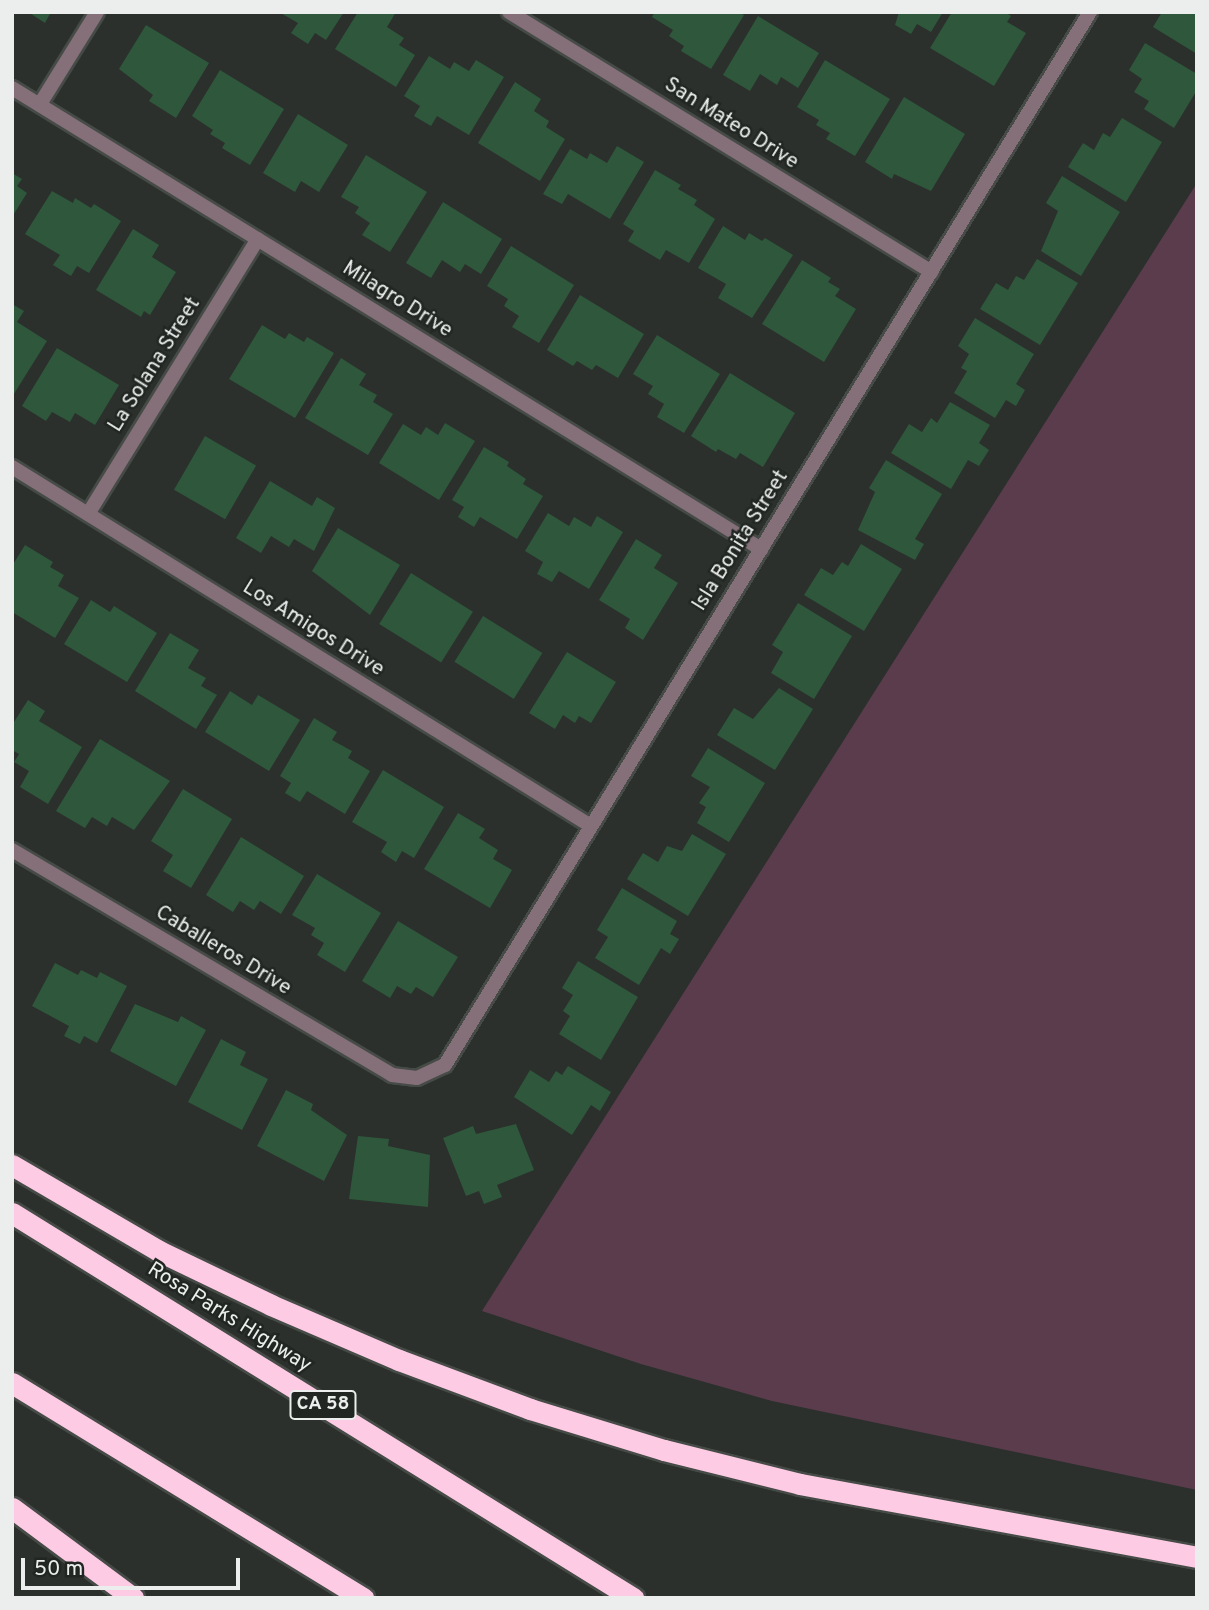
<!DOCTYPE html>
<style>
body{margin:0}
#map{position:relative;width:1209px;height:1610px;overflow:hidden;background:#2b302c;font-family:Overpass,sans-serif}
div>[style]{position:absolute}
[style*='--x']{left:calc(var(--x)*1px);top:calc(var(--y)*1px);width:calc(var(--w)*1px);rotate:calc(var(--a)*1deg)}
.green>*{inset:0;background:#5b3c4c}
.building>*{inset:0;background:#2e573b;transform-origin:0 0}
.roads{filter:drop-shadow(2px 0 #464b47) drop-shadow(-2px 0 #464b47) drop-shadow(0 2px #464b47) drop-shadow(0 -2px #464b47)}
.minor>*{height:14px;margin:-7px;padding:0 7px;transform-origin:7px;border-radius:7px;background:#85707a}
.motorway>*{height:21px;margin:-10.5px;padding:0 10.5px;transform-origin:10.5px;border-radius:10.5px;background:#fecbe4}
span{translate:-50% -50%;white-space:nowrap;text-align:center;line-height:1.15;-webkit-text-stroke:5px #212622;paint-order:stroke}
.shield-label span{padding:2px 5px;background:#212622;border:2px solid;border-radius:5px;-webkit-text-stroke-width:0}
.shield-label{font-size:19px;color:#ebeeec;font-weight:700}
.street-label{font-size:21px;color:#ebeeec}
.frame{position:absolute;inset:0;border:14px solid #ebeeec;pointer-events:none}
.scale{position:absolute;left:21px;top:1558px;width:219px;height:32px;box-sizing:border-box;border:4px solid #ebeeec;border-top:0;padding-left:9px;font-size:21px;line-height:24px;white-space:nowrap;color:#ebeeec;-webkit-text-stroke:5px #212622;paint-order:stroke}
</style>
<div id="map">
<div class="green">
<i style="clip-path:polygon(1197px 183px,1197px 1490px,772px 1401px,641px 1364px,482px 1311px)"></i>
</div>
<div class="building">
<i style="clip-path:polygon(28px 12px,51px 12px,45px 23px)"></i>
<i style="clip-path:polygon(279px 12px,344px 12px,326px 40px,315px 33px,308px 44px,291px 33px,298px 23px)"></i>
<i style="clip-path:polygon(358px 12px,396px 12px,387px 27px,404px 38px,399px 45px,415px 55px,396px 87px,335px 49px)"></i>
<i style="clip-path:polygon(655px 12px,739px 12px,744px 15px,711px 69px,681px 51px,684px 46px,669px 36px,673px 30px,652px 17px)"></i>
<i style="clip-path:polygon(899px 12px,943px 12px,931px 32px,917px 24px,911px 34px,895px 25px)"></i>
<i style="clip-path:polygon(952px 12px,1005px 12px,1011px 16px,1007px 22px,1026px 33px,994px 86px,930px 48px)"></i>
<i style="clip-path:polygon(1162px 12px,1197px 12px,1197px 54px,1153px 27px)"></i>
<i style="clip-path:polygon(758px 16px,819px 53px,798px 88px,781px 77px,777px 85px,760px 74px,750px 91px,723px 75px)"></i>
<i style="clip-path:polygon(146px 25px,209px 63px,176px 118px,149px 101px,153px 95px,119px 69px)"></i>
<i style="clip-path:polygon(1145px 43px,1197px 74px,1197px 90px,1174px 128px,1144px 109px,1149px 101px,1134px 92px,1142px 79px,1129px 70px)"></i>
<i style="clip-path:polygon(429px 56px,450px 69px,454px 62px,469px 71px,476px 60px,504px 77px,469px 135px,437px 116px,431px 126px,414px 116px,420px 106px,404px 96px)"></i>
<i style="clip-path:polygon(825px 60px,890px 99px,855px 156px,826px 139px,830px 133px,816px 125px,819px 120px,797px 107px)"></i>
<i style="clip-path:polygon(220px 70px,284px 109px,250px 165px,222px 148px,225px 143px,210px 134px,213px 130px,192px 116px)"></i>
<i style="clip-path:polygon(515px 82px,541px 99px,534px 111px,549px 121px,546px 127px,565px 139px,540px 181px,478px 143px)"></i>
<i style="clip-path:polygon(904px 97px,965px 134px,931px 191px,894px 174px,892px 179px,865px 162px)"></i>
<i style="clip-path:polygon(298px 114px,348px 145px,319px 192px,301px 181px,295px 192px,263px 173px)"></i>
<i style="clip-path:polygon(1122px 118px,1162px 142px,1126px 202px,1068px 167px,1083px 143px,1094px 150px,1103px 133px,1110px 137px)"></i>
<i style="clip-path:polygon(617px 146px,644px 162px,610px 219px,568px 194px,562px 204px,543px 194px,570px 149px,587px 159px,590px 153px,607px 163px)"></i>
<i style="clip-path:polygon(366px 155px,427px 192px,390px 252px,362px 235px,370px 223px,355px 213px,359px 207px,341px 197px)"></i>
<i style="clip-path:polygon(655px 170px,681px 185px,678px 189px,697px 200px,694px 205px,715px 219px,689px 263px,666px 250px,660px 260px,628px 241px,634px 231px,623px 224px)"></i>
<i style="clip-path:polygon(12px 173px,22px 179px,17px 186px,27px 193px,12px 217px)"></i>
<i style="clip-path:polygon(1062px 176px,1120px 212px,1081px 276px,1041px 251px,1058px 211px,1046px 203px)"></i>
<i style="clip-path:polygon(52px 191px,73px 203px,75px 198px,91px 208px,94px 204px,121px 221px,89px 273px,77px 266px,71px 276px,53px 265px,60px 255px,25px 234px)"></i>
<i style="clip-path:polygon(443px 202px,502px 239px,481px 274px,465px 264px,460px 272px,442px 260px,431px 278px,406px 263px)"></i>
<i style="clip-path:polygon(723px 226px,745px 240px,749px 233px,762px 241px,765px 238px,793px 255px,752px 318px,718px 298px,726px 284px,698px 268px)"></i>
<i style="clip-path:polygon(133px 229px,159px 245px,152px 257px,176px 272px,150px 315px,144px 311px,141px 317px,96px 290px)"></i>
<i style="clip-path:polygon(511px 246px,574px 285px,539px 343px,512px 327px,519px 316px,504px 306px,508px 299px,487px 286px)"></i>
<i style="clip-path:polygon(1037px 259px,1078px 283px,1040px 345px,980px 309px,996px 283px,1008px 290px,1016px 276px,1024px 280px)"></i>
<i style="clip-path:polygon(802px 260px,831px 278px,828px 282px,840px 289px,835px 296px,856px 309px,824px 362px,762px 324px)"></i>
<i style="clip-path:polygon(580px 295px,644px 334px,618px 378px,596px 365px,592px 370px,577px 361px,573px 366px,547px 350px)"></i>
<i style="clip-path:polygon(12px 304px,24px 311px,17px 322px,47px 341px,12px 397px)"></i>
<i style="clip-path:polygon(975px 318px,1034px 354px,1016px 384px,1025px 390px,1016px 406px,1006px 400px,995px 418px,954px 393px,967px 371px,961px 368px,969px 354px,958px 346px)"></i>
<i style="clip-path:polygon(262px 325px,285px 339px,289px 333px,304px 342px,307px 337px,334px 353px,295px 418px,229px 379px)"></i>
<i style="clip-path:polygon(657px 335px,720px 374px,684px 433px,657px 417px,664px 404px,648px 394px,653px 386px,633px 374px)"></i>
<i style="clip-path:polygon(57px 348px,119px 385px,95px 425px,75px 413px,70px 422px,52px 412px,46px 421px,22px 406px)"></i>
<i style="clip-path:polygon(341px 358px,366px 374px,359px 385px,377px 395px,373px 402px,393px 414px,368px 455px,305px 418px)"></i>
<i style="clip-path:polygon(730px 373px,795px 413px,763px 467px,740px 453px,736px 459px,718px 449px,716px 452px,691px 436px)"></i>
<i style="clip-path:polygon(950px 402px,990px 425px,979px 443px,989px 450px,979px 466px,968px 460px,951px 489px,891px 453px,909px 424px,922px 432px,931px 418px,937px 423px)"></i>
<i style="clip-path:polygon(445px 423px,475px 441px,439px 500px,379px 463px,403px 424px,421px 435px,426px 427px,438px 435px)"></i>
<i style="left:205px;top:436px;width:59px;height:62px;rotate:30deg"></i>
<i style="clip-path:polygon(484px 447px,509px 462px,507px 466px,526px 479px,523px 484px,543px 496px,517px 539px,480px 517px,474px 527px,458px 517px,464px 507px,452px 500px)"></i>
<i style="clip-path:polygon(886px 460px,942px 494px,915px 539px,924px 544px,915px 560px,858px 530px,875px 492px,869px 488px)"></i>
<i style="clip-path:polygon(270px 481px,312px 506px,317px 497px,335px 508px,314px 551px,294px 539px,289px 547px,271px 536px,261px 553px,236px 538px)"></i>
<i style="clip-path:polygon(548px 513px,569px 526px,574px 517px,591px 527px,597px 516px,623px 532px,589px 589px,559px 571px,552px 582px,537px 574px,543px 562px,525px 551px)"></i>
<i style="clip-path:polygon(338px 528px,400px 565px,370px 615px,312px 571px)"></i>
<i style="clip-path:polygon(636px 539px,662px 555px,654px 568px,678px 583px,643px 640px,625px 628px,630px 619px,599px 600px)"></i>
<i style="clip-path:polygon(861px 544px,902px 569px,864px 631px,804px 595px,821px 568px,833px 575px,842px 562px,848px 566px)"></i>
<i style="clip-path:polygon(25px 545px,53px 562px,50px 567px,64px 575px,58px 586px,79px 598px,55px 638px,12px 612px,12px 566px)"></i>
<i style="left:411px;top:573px;width:73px;height:60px;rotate:32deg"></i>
<i style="clip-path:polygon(91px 600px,110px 612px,114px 606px,157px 633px,127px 682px,64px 644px)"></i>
<i style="clip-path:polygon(798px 603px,852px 636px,814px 699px,771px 673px,783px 652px,772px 645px)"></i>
<i style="left:483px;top:616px;width:70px;height:54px;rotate:32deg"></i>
<i style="clip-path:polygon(170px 633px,199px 650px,188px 668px,206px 678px,201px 686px,217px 695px,196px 729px,135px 691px)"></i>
<i style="clip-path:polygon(567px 652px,616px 682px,591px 723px,579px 716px,575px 723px,563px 715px,555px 729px,529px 713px)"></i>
<i style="clip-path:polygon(779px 688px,813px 709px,775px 770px,717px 735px,734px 708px,753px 719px)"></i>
<i style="clip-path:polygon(230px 691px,252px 705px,258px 695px,300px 720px,269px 771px,205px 732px)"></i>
<i style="clip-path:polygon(28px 700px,45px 711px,39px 721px,82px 747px,48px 804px,20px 787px,29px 771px,14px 762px,19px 754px,12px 750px,12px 725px)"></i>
<i style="clip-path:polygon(314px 718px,337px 732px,332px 740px,352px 751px,348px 758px,370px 771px,345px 814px,307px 791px,300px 802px,285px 793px,291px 783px,280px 776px)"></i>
<i style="clip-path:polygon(100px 739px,170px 781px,134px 830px,112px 817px,107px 826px,92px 817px,85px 828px,56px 811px)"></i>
<i style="clip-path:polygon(708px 748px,765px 783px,729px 842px,697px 823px,706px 807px,699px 803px,710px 787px,691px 776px)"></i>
<i style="clip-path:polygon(383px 770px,444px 807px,414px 858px,402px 851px,396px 862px,381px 852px,387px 842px,352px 822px)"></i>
<i style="clip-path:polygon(183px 789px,232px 819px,191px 888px,163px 871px,173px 855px,151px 841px)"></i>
<i style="clip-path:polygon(458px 813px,485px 829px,479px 838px,498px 850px,493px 859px,512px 870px,490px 908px,424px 869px)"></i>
<i style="clip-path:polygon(692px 834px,726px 854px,688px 916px,627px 879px,643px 853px,658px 862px,667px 846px,682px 851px)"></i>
<i style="clip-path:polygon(241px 837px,304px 876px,281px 914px,260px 901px,254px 910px,240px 901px,233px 912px,206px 895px)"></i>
<i style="clip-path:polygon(317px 874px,381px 913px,345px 972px,317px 955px,324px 943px,311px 935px,315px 928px,292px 915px)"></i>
<i style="clip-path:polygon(622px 888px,677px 921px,670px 934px,679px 939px,670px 954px,661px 948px,639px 985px,595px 958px,608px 937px,597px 930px)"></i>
<i style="clip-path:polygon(398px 921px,458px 957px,433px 997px,416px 987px,411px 994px,397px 986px,390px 998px,362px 981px)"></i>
<i style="clip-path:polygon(578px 961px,638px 997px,601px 1060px,559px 1034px,570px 1016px,563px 1011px,573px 995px,562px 988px)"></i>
<i style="clip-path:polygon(55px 963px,78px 975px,81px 970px,97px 978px,100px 972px,127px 986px,97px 1043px,84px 1036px,80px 1044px,64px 1036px,69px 1026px,32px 1006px)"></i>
<i style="clip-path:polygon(135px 1004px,178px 1022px,181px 1016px,206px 1030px,176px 1086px,110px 1051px)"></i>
<i style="clip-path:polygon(221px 1039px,246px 1052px,240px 1065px,268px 1079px,242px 1130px,188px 1102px)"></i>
<i style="clip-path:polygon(568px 1066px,611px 1092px,600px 1111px,591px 1105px,572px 1135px,514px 1097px,530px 1070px,549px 1082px,556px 1071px,562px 1075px)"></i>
<i style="clip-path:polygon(286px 1090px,313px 1104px,311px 1110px,347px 1135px,324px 1181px,257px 1146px)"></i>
<i style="clip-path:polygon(516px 1124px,534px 1170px,497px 1185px,502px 1197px,484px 1204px,479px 1191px,466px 1196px,443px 1138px,473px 1126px,476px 1134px)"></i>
<i style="clip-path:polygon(358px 1136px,389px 1139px,388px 1146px,430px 1155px,428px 1207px,349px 1199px)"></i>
</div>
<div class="roads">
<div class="minor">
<i style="--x:509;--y:12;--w:496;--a:31.6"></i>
<i style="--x:12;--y:88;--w:880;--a:31.61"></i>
<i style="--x:40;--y:104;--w:108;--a:-58.2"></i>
<i style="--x:12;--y:467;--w:681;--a:31.8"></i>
<i style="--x:88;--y:514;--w:323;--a:-58.3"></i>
<i style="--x:12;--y:850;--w:442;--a:30.6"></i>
<i style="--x:392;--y:1075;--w:25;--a:7"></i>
<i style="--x:417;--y:1078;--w:31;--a:-25"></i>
<i style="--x:445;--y:1065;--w:1235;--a:-58.51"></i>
</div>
<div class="motorway">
<i style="--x:12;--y:1165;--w:170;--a:30.3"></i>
<i style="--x:159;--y:1251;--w:124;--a:25.7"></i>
<i style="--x:271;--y:1305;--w:139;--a:23.3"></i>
<i style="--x:399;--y:1360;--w:140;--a:20.5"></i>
<i style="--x:530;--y:1409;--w:140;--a:17"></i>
<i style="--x:664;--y:1450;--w:140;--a:14"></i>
<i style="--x:800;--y:1484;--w:404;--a:10.4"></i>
<i style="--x:12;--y:1213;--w:731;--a:31.8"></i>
<i style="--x:12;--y:1383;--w:412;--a:31.5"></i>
<i style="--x:12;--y:1508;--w:151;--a:36.6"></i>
</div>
</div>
<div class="shield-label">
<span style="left:323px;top:1405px">CA 58</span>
</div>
<div class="street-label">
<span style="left:731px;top:124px;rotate:32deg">San Mateo Drive</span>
<span style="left:397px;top:300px;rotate:32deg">Milagro Drive</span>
<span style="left:155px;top:365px;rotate:-58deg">La Solana Street</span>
<span style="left:741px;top:541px;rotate:-58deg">Isla Bonita Street</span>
<span style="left:313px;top:629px;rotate:32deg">Los Amigos Drive</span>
<span style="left:223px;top:951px;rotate:31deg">Caballeros Drive</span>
<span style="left:229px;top:1318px;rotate:32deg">Rosa Parks Highway</span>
</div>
<div class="frame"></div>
<div class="scale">50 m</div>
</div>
